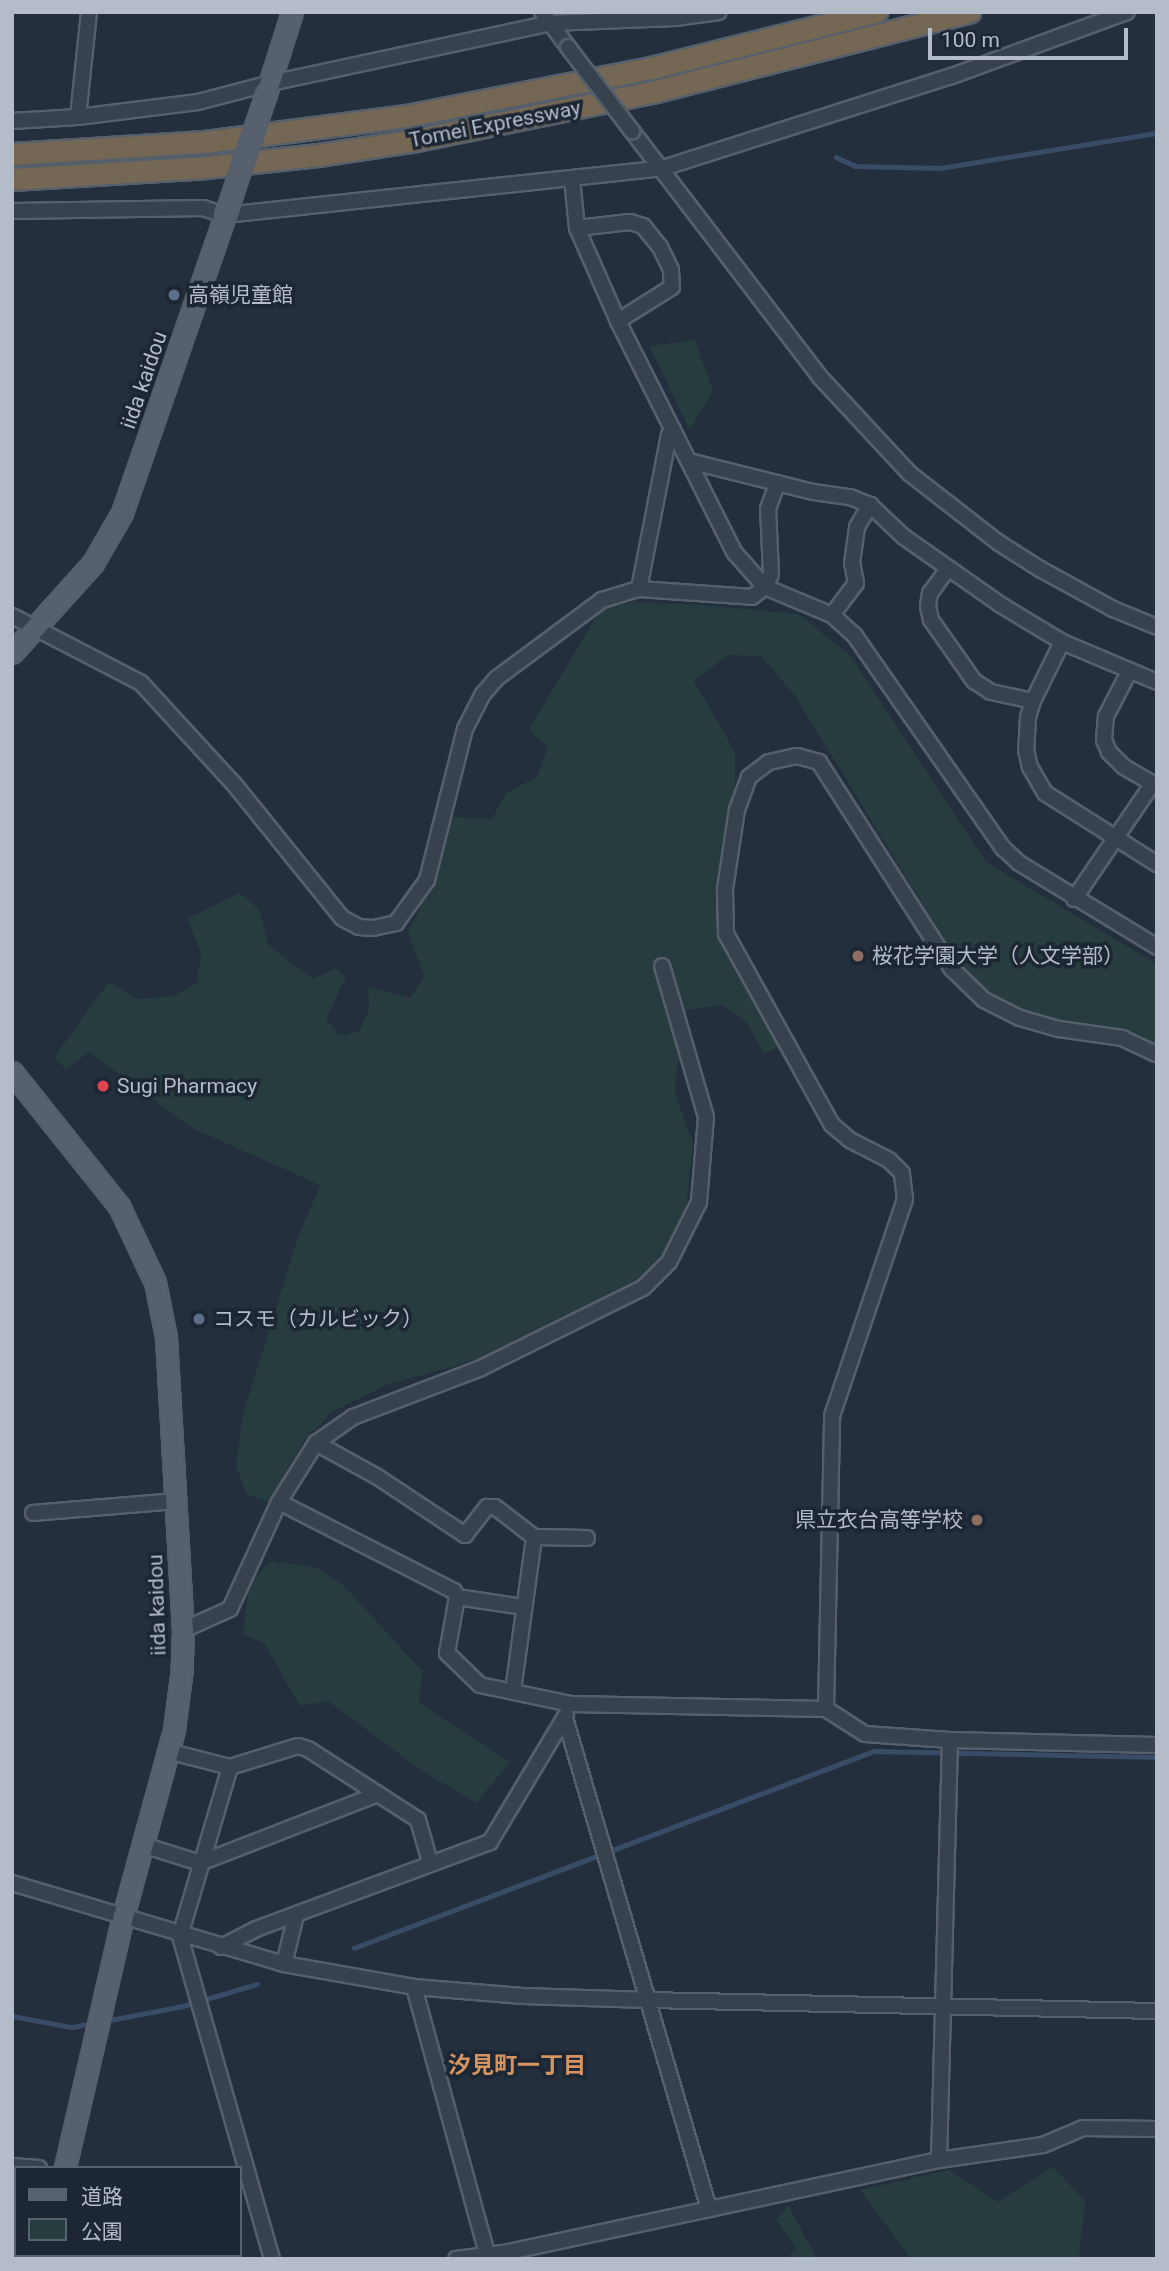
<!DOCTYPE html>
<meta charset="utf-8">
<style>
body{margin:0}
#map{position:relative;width:1169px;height:2271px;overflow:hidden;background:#242f3e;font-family:Roboto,"Noto Sans JP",sans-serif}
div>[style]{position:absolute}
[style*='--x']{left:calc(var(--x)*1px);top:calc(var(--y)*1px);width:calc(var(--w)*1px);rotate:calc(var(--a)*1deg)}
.green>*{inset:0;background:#263c3f}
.stream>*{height:4.5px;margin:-2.25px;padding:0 2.25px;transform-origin:2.25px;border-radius:2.25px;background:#394c67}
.roads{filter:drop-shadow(2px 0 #565f6c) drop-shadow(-2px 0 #565f6c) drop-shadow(0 2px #565f6c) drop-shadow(0 -2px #565f6c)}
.minor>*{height:14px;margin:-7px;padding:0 7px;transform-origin:7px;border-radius:7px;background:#38414e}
.major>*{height:19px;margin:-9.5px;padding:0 9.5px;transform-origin:9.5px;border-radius:9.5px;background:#56606e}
.highway>*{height:21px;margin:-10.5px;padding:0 10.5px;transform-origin:10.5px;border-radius:10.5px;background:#746855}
.bridges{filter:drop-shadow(2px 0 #565f6c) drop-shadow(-2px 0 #565f6c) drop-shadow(0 2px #565f6c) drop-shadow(0 -2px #565f6c)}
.minor-bridge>*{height:14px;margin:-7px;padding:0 7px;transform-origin:7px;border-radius:7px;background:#38414e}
.major-bridge>*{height:19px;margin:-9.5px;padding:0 9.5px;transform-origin:9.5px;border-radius:9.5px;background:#56606e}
.dots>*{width:19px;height:19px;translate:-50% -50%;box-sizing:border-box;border:4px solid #1d2633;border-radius:50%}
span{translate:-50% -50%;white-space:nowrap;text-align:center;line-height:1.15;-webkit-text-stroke:7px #1d2633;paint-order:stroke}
.street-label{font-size:21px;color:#b4bcc9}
.poi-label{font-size:21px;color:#b4bcc9}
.left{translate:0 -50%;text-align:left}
.right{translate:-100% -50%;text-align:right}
.neighbourhood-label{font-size:23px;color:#d59563;font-weight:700}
.frame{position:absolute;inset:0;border:14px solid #b4bcc9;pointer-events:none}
.legend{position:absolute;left:14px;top:2166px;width:228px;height:91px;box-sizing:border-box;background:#1d2633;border:2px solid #59626f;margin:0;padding:9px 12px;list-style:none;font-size:21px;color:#b4bcc9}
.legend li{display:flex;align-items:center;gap:14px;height:35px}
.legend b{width:35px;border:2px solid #59626f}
.scale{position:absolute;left:928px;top:28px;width:200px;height:32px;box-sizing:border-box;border:4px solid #b4bcc9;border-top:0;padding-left:9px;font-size:21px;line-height:24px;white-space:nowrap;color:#b4bcc9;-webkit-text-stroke:5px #1d2633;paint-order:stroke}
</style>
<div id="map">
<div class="green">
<i style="clip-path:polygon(695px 340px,713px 391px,690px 430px,649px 346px)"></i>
<i style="clip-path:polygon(631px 602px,702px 605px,798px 614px,850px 655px,986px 862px,1157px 964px,1157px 1045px,1129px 1032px,1055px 1022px,987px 997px,962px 968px,795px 696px,761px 656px,728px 655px,694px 681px,735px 752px,735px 801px,718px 891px,720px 940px,781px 1046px,764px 1054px,746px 1021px,722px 1005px,686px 1010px,674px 1090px,693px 1143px,686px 1210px,655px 1269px,604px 1304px,481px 1358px,384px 1386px,332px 1412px,303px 1442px,269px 1502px,247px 1494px,236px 1467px,243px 1415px,297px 1240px,320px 1185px,192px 1128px,89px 1052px,66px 1069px,54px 1057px,109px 982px,139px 999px,175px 996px,197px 982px,201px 953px,187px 919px,239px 893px,259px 909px,269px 946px,313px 979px,336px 968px,346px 977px,326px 1019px,339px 1035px,359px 1032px,369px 1010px,368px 986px,410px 998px,424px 976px,408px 933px,434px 881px,452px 817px,492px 819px,506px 793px,537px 777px,548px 748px,529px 730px,600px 610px)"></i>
<i style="clip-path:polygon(269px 1561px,315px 1567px,343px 1585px,423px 1672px,419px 1703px,510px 1762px,476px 1803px,421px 1770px,328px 1701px,300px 1706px,264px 1643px,243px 1635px,249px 1585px)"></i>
<i style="clip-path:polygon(1053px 2167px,1085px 2201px,1079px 2259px,911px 2259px,860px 2190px,949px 2170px,998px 2202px)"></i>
<i style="clip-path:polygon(788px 2205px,817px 2259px,785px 2259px,797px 2249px,776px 2220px)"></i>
</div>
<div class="stream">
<i style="--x:836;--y:157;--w:21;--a:25"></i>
<i style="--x:855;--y:166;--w:85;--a:1.3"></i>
<i style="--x:940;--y:168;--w:220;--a:-9.2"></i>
<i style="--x:354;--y:1948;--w:556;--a:-20.75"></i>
<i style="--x:874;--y:1751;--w:283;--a:1.2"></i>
<i style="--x:12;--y:2016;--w:61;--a:10.4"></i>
<i style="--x:72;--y:2027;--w:21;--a:-11"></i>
<i style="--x:105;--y:2021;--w:79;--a:-10.9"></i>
<i style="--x:183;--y:2006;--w:77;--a:-16.6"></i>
</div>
<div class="roads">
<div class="minor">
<i style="--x:542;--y:12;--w:44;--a:53.4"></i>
<i style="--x:78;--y:117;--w:106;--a:-84"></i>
<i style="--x:12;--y:121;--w:66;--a:-3.5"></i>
<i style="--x:78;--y:117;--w:121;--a:-7.1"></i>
<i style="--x:198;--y:102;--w:75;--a:-14.6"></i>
<i style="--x:271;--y:83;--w:286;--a:-12.1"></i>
<i style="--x:551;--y:23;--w:124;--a:-2.3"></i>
<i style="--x:675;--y:18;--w:44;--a:-7.8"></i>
<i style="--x:632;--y:131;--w:308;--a:52.6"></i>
<i style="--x:819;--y:376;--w:132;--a:47.1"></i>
<i style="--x:909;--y:473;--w:114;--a:37.9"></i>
<i style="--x:999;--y:543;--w:49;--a:32.4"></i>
<i style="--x:1040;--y:569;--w:83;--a:28.7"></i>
<i style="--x:1113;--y:609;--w:48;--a:22.2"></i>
<i style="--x:572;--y:179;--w:49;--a:84.2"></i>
<i style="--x:577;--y:228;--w:102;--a:66.2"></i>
<i style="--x:618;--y:321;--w:258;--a:63.3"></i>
<i style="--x:734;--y:552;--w:47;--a:48.5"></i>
<i style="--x:765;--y:587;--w:73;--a:22.7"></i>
<i style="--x:832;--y:615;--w:31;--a:42"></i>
<i style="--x:855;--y:636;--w:259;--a:55.1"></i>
<i style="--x:1003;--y:848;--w:22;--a:43"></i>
<i style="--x:1019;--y:863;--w:162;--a:31.3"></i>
<i style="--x:12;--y:211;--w:191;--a:-0.9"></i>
<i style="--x:203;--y:208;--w:23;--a:18"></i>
<i style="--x:225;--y:215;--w:441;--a:-6.1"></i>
<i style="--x:663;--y:168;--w:303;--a:-17.7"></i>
<i style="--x:952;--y:76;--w:186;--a:-20.1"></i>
<i style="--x:577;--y:228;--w:53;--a:-6.5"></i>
<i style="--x:630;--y:222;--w:14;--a:17"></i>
<i style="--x:643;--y:226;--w:27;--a:51"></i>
<i style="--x:660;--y:247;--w:25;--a:64"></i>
<i style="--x:671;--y:270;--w:17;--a:87"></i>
<i style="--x:672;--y:287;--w:64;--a:147.8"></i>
<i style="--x:689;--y:461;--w:128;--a:14"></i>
<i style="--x:813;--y:492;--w:37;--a:8"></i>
<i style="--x:850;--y:497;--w:22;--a:22"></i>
<i style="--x:870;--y:505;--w:47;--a:43.3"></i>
<i style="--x:904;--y:537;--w:118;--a:35"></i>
<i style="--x:1001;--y:605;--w:71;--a:31.2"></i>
<i style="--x:1062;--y:642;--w:103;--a:22.8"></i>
<i style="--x:947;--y:570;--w:29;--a:126"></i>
<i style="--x:930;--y:593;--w:13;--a:99"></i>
<i style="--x:928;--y:606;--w:14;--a:78"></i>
<i style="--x:931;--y:620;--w:75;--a:54.8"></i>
<i style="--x:974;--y:681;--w:20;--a:33"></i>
<i style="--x:991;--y:692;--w:43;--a:12.1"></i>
<i style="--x:639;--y:589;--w:157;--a:-79"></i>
<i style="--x:669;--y:435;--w:7;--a:-56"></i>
<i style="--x:832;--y:615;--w:40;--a:-53"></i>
<i style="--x:856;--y:583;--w:20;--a:-101"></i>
<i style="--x:852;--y:563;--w:36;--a:-82"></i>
<i style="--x:857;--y:527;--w:26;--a:-59"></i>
<i style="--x:12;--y:616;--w:145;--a:27.4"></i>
<i style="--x:141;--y:683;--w:137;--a:47.4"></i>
<i style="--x:234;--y:784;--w:172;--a:51.1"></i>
<i style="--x:342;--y:918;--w:19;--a:28"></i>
<i style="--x:359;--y:927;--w:14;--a:4"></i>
<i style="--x:373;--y:928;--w:24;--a:-12"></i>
<i style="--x:396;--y:923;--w:53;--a:-54.2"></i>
<i style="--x:427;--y:880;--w:156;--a:-75.9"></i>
<i style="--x:465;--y:729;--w:39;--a:-63"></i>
<i style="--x:483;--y:694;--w:21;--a:-49"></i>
<i style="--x:497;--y:678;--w:131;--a:-36.6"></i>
<i style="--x:602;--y:600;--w:39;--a:-17"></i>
<i style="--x:639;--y:589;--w:113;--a:4"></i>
<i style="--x:752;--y:597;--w:16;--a:-38"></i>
<i style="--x:765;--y:587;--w:14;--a:-65"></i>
<i style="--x:771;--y:574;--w:65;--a:-92.6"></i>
<i style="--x:768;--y:509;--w:27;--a:-70"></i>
<i style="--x:1062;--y:642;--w:66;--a:116.2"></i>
<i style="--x:1033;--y:701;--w:17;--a:107"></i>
<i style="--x:1028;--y:717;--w:33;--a:93"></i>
<i style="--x:1026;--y:750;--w:17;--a:77"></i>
<i style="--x:1030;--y:767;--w:30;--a:60"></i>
<i style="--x:1045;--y:793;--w:133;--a:32.4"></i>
<i style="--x:1129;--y:672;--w:50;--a:117.6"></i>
<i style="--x:1106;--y:716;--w:24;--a:95"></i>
<i style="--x:1104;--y:740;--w:13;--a:67"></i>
<i style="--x:1109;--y:752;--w:21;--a:45"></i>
<i style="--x:1124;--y:767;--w:38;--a:30"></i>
<i style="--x:1074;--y:899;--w:140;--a:-55.7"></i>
<i style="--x:316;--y:1443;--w:68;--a:28.8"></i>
<i style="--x:376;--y:1476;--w:107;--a:33.5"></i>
<i style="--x:465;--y:1535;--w:36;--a:-52"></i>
<i style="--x:487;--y:1507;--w:8;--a:0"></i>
<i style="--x:495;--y:1507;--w:49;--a:37.6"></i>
<i style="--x:279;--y:1502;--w:196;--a:27"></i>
<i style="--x:454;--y:1591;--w:7;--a:63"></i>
<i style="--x:457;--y:1597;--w:57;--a:100.1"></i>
<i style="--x:447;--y:1653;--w:46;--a:44.1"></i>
<i style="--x:480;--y:1685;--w:92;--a:11.9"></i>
<i style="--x:570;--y:1704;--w:256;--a:1.1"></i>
<i style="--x:826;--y:1709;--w:46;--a:32.7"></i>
<i style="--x:865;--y:1734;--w:85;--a:4"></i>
<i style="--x:950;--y:1740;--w:207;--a:1.4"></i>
<i style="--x:33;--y:1513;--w:143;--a:-4.8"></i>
<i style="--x:457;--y:1597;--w:68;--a:8.5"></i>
<i style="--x:183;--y:1630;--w:51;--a:-24.1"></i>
<i style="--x:230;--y:1609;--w:118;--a:-65.4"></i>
<i style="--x:279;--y:1502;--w:70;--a:-57.9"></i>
<i style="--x:316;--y:1443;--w:45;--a:-35.1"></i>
<i style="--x:353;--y:1417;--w:137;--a:-20.9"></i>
<i style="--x:481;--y:1368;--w:181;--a:-26.3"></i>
<i style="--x:643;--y:1288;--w:37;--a:-45"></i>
<i style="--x:669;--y:1262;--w:67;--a:-63.4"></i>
<i style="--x:699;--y:1202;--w:85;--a:-85.3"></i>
<i style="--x:706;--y:1117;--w:157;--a:-106.2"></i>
<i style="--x:513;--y:1691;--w:155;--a:-82.2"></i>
<i style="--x:534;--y:1537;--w:53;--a:1.1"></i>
<i style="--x:826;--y:1709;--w:293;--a:-88.8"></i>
<i style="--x:832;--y:1416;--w:229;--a:-71.4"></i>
<i style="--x:905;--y:1199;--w:26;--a:-97"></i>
<i style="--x:902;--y:1173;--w:18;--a:-135"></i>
<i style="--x:889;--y:1160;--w:44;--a:-152.9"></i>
<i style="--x:850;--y:1140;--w:23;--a:-140"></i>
<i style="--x:832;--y:1125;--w:218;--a:-119"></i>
<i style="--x:726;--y:934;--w:45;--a:-91.3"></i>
<i style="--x:725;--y:889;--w:80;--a:-81.4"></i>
<i style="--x:737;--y:810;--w:35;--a:-70"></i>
<i style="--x:749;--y:777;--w:25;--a:-37"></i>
<i style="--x:769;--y:762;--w:29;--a:-12"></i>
<i style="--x:797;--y:756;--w:23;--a:15"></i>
<i style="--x:819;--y:762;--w:246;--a:57.3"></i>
<i style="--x:952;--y:969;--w:45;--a:44.1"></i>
<i style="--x:984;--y:1000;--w:40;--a:26.6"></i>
<i style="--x:1020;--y:1018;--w:41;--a:15.8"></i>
<i style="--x:1059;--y:1029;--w:64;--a:8.1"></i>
<i style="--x:1122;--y:1038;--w:38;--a:25"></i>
<i style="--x:565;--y:1718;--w:512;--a:73.65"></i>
<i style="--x:167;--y:1751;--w:65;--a:14.3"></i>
<i style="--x:230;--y:1767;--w:71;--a:-17.2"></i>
<i style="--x:298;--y:1746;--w:10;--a:17"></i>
<i style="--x:308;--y:1749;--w:131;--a:32.8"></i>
<i style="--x:418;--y:1820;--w:44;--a:74.1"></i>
<i style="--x:230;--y:1767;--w:176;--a:106.5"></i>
<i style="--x:180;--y:1936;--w:336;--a:74.1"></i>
<i style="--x:143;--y:1845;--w:60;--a:17.5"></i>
<i style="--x:200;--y:1863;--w:191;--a:-21.2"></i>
<i style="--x:12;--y:1883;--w:284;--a:16.6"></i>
<i style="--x:284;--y:1964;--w:132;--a:10"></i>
<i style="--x:414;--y:1987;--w:109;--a:4.7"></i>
<i style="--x:523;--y:1996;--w:125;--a:1.8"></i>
<i style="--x:648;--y:2000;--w:509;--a:1.24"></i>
<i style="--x:221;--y:1947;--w:39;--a:-27"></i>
<i style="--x:256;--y:1929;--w:250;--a:-20.4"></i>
<i style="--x:490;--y:1842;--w:148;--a:-59.1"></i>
<i style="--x:284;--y:1964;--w:50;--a:-76.2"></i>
<i style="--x:414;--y:1987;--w:277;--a:74.7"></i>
<i style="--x:939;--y:2160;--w:420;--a:-88.5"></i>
<i style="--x:12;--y:2166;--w:27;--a:4"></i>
<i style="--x:456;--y:2259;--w:53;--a:-7.5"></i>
<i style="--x:509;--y:2252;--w:440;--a:-12.1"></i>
<i style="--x:939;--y:2160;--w:105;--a:-8.2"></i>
<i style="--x:1043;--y:2145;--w:43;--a:-23"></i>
<i style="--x:1083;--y:2128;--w:74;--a:0.8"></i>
</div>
<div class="major">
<i style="--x:266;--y:94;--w:86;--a:-72.4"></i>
<i style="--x:12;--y:653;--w:121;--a:-48"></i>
<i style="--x:93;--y:563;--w:58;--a:-59.9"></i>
<i style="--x:122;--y:513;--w:315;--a:-70.9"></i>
<i style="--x:12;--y:1072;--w:171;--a:51.4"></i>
<i style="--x:119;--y:1206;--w:84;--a:64.7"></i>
<i style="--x:155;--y:1282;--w:56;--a:78.7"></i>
<i style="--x:166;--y:1337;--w:293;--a:86.7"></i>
<i style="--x:183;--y:1630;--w:38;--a:92"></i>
<i style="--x:182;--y:1668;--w:63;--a:97.4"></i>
<i style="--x:174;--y:1730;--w:193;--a:105.3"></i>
<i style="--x:123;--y:1916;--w:259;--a:103"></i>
<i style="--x:49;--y:2259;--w:4;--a:-76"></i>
</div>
<div class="highway">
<i style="--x:12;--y:154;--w:193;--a:-3.6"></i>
<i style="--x:205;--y:142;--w:203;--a:-7.4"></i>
<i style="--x:406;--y:116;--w:250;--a:-11.1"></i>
<i style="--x:651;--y:68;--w:232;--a:-14"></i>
<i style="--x:12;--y:179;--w:194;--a:-3.5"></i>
<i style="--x:206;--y:167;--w:113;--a:-6.1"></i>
<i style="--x:318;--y:155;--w:94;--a:-8.6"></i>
<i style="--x:411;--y:141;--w:250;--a:-11.5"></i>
<i style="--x:656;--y:91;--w:323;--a:-14.2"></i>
</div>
</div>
<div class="bridges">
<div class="minor-bridge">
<i style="--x:568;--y:47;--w:106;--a:52.7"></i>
</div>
<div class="major-bridge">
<i style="--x:225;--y:215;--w:128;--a:-71.3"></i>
</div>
</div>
<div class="dots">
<i style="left:174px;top:295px;background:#5c6f8a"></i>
<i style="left:858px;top:956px;background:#8d6e63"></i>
<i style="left:103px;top:1086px;background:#e0444e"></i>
<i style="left:199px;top:1319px;background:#5c6f8a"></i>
<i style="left:977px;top:1520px;background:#8d6e63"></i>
</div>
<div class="street-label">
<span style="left:495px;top:124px;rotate:-11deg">Tomei Expressway</span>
<span style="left:144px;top:380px;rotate:-71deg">iida kaidou</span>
<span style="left:157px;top:1605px;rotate:-92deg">iida kaidou</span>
</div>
<div class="poi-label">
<span class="left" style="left:188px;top:295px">高嶺児童館</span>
<span class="left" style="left:872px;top:956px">桜花学園大学（人文学部）</span>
<span class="left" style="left:117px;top:1086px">Sugi Pharmacy</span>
<span class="left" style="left:213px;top:1319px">コスモ（カルビック）</span>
<span class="right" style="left:963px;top:1520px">県立衣台高等学校</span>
</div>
<div class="neighbourhood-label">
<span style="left:517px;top:2066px">汐見町一丁目</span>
</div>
<div class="frame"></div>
<ul class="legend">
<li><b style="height:9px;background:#56606e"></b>道路</li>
<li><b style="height:19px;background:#263c3f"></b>公園</li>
</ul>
<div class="scale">100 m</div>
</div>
